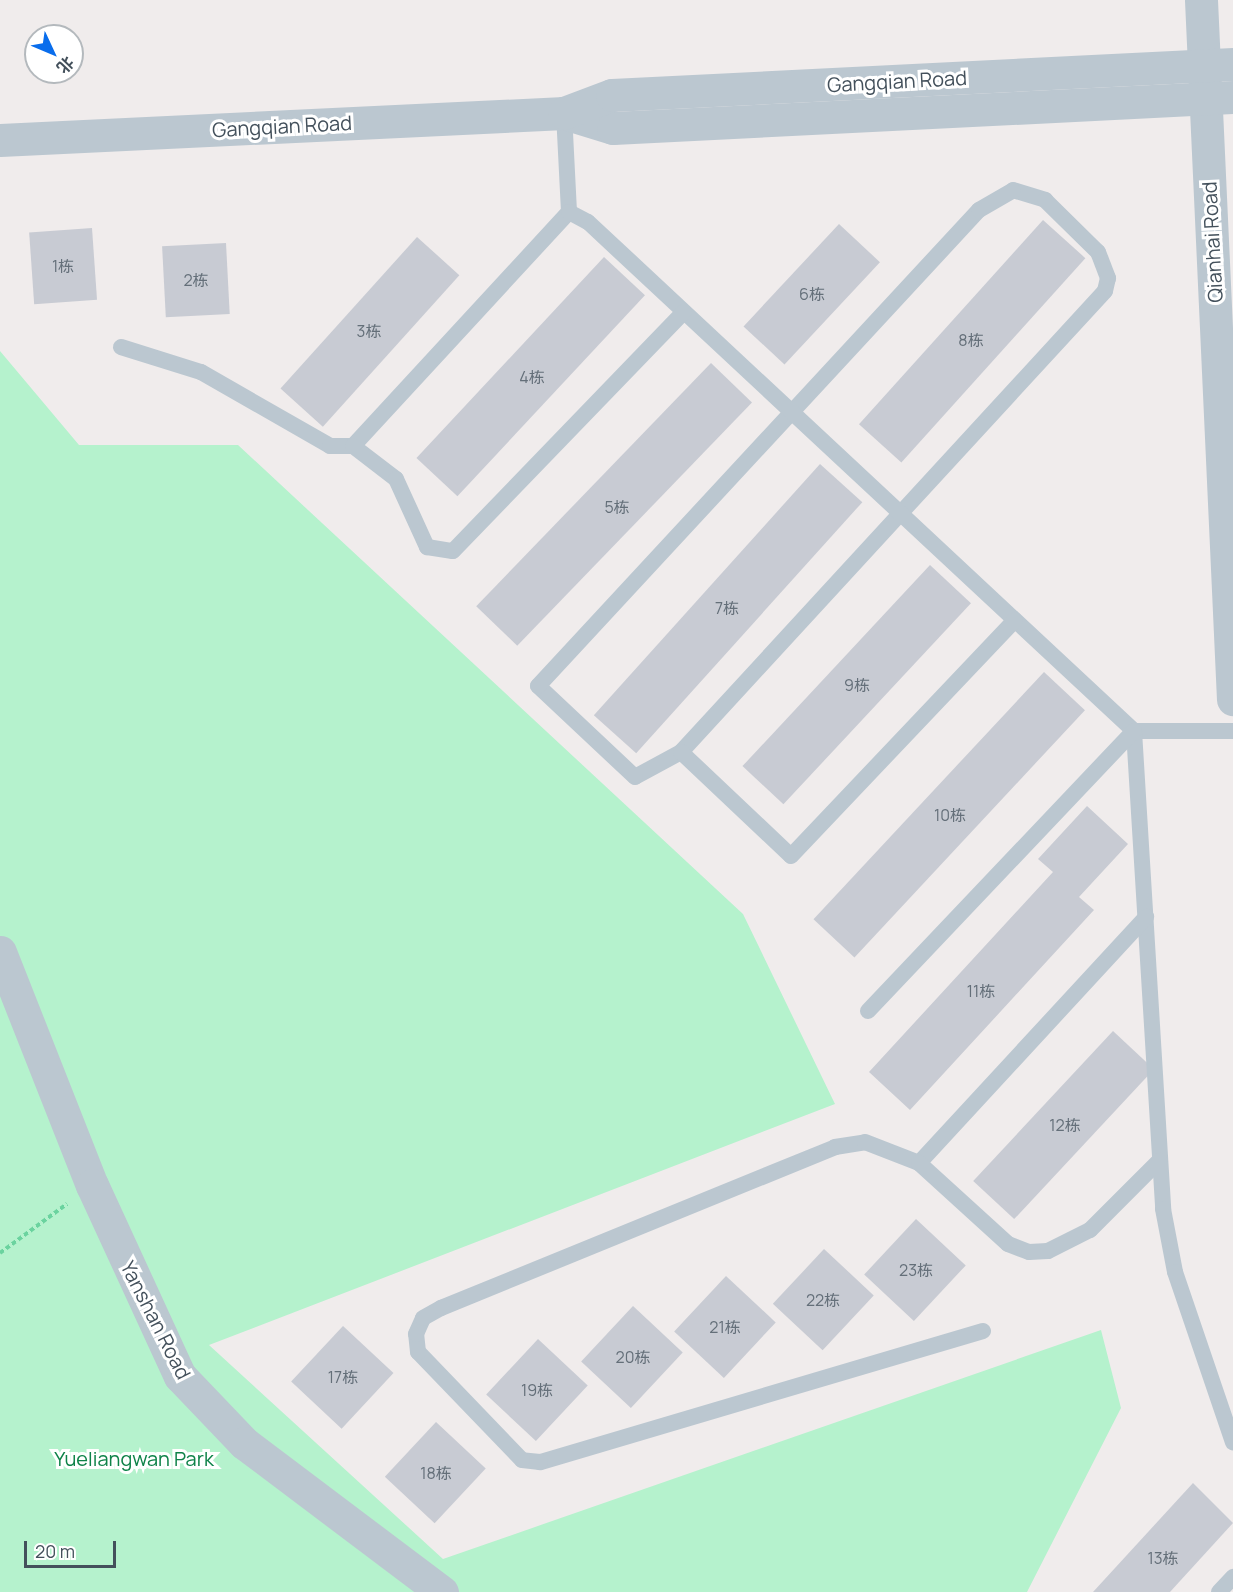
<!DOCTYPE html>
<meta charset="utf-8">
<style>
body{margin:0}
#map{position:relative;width:1233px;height:1592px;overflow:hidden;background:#f0ecec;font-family:Manrope,"Noto Sans SC",sans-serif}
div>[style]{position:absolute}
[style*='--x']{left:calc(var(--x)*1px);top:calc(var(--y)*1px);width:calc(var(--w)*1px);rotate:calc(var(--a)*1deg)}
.green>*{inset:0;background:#b5f2cd}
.building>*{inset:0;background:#c8cbd3;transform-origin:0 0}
.path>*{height:4px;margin-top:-2px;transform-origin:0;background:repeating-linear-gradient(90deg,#6bd39f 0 4.5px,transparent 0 7.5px)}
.service>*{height:16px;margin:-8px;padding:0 8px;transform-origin:8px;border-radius:8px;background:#bbc7d0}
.minor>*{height:33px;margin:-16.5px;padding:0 16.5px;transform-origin:16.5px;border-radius:16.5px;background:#bbc7d0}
.tertiary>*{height:33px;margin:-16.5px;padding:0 16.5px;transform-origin:16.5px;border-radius:16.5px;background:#bbc7d0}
span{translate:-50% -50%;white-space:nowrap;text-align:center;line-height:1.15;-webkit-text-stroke:6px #fff;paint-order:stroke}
.number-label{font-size:16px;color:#646f79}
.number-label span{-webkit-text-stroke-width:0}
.street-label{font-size:20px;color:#43505b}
.park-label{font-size:20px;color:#0e8248}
.north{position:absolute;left:24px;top:24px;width:60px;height:60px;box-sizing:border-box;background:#fff;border:2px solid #b4b9bd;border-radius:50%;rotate:134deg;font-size:16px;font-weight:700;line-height:24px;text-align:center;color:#43505b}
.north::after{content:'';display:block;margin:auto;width:21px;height:27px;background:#096dec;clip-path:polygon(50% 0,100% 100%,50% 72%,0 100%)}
.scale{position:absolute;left:24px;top:1541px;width:92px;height:27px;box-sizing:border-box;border:3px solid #43505b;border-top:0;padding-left:8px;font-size:18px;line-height:21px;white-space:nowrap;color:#43505b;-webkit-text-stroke:4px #fff;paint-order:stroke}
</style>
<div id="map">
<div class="green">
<i style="clip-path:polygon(0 351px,79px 445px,238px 445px,743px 914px,835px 1104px,209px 1345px,443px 1559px,1101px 1330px,1121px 1408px,1027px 1592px,0 1592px)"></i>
</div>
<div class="building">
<i style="left:1043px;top:220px;width:57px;height:275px;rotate:42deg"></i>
<i style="left:839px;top:224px;width:56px;height:140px;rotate:43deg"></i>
<i style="left:92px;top:228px;width:72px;height:63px;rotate:86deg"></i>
<i style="left:417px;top:237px;width:57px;height:204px;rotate:42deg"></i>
<i style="left:226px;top:243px;width:71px;height:64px;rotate:87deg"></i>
<i style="left:604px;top:257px;width:56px;height:275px;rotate:43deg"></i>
<i style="left:711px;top:363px;width:57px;height:338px;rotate:44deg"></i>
<i style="left:820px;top:464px;width:57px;height:338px;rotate:42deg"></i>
<i style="left:930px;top:565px;width:56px;height:275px;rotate:43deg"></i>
<i style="left:1044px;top:672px;width:56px;height:338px;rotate:43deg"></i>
<i style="clip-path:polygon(1087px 806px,1128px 844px,1079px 897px,1094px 910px,910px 1110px,869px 1072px,1053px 872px,1038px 859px)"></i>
<i style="left:1113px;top:1031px;width:56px;height:205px;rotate:43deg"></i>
<i style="left:916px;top:1219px;width:68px;height:76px;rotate:43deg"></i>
<i style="left:824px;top:1249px;width:68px;height:75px;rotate:43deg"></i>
<i style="left:726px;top:1276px;width:68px;height:76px;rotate:43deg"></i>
<i style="left:633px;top:1306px;width:68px;height:76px;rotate:43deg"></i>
<i style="left:343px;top:1326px;width:69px;height:76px;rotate:43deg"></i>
<i style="left:538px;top:1339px;width:68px;height:76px;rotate:43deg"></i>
<i style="left:436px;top:1422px;width:68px;height:75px;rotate:43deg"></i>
<i style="clip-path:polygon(1193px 1483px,1233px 1523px,1170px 1592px,1093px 1592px)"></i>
</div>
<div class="path">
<i style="--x:0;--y:1253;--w:83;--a:-36.2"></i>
</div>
<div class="service">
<i style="--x:564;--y:113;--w:99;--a:87.1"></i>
<i style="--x:1013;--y:190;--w:34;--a:17"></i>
<i style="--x:1045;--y:200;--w:74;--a:44.5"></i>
<i style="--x:1098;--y:252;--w:28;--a:69"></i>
<i style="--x:1108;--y:278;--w:13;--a:103"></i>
<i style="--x:1105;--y:291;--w:626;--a:132.61"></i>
<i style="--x:681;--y:752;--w:52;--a:151.5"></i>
<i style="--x:635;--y:777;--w:133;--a:-136.8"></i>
<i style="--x:538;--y:686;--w:649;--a:-47.19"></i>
<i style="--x:979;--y:210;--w:39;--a:-30"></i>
<i style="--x:121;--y:347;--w:84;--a:17.4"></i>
<i style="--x:201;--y:372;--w:149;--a:29.8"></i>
<i style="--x:330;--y:446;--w:23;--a:0"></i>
<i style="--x:353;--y:446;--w:318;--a:-47.3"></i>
<i style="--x:569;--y:212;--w:21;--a:28"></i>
<i style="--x:588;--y:222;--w:746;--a:42.99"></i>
<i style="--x:1134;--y:731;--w:99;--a:0"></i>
<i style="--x:353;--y:446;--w:54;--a:37.5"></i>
<i style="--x:396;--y:479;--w:75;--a:65.5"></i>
<i style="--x:427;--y:547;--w:26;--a:9"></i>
<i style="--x:453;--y:551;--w:332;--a:-46"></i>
<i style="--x:1134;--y:731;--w:479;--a:86.5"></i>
<i style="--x:1163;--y:1209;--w:64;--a:79.2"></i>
<i style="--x:1175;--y:1272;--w:180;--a:71.2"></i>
<i style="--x:681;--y:752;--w:151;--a:43.4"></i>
<i style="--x:791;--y:856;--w:325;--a:-46.5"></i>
<i style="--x:868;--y:1011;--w:386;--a:-46.5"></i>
<i style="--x:919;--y:1163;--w:335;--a:-47.3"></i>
<i style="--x:983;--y:1331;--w:462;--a:163.5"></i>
<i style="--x:540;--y:1462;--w:18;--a:-174"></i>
<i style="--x:522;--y:1460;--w:150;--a:-133.9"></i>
<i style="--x:418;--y:1352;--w:18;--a:-96"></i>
<i style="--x:416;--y:1334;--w:17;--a:-66"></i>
<i style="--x:423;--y:1318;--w:21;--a:-29"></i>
<i style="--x:441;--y:1308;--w:426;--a:-22.2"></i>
<i style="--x:835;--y:1147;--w:30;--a:-9"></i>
<i style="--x:865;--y:1142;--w:58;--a:21.3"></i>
<i style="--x:919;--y:1163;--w:120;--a:42.3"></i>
<i style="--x:1008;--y:1244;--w:22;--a:21"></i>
<i style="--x:1029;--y:1252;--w:19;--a:-3"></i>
<i style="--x:1048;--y:1251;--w:47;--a:-26.6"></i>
<i style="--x:1090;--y:1230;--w:98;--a:-45"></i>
<i style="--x:1219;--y:1592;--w:21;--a:-47"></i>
</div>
<div class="minor">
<i style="--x:0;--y:952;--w:251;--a:68.5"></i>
<i style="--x:92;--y:1185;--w:210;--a:65.3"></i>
<i style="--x:180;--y:1376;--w:93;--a:46.3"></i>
<i style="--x:244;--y:1443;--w:248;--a:37"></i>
</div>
<div class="tertiary">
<i style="--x:1201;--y:0;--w:700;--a:87.38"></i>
<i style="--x:564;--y:113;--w:51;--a:17"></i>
<i style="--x:613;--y:128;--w:621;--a:-2.86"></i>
<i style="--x:0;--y:140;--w:565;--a:-2.74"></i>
<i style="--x:564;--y:113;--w:51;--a:-20.6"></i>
<i style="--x:612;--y:95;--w:622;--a:-2.86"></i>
</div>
<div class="number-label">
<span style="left:63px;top:266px">1栋</span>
<span style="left:196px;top:280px">2栋</span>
<span style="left:812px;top:294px">6栋</span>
<span style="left:369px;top:331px">3栋</span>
<span style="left:971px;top:340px">8栋</span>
<span style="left:532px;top:377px">4栋</span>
<span style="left:617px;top:507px">5栋</span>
<span style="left:727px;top:608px">7栋</span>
<span style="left:857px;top:685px">9栋</span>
<span style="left:950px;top:815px">10栋</span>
<span style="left:981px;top:991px">11栋</span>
<span style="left:1065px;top:1125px">12栋</span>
<span style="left:916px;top:1270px">23栋</span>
<span style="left:823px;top:1300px">22栋</span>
<span style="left:725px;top:1327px">21栋</span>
<span style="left:633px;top:1357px">20栋</span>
<span style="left:343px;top:1377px">17栋</span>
<span style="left:537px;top:1390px">19栋</span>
<span style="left:436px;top:1473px">18栋</span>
<span style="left:1163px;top:1558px">13栋</span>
</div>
<div class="street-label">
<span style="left:897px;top:81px;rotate:-3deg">Gangqian Road</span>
<span style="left:282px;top:126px;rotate:-3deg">Gangqian Road</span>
<span style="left:1212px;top:242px;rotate:-93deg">Qianhai Road</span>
<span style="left:156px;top:1320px;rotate:63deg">Yanshan Road</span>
</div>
<div class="park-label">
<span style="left:134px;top:1458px">Yueliangwan Park</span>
</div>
<div class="north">北</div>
<div class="scale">20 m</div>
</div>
